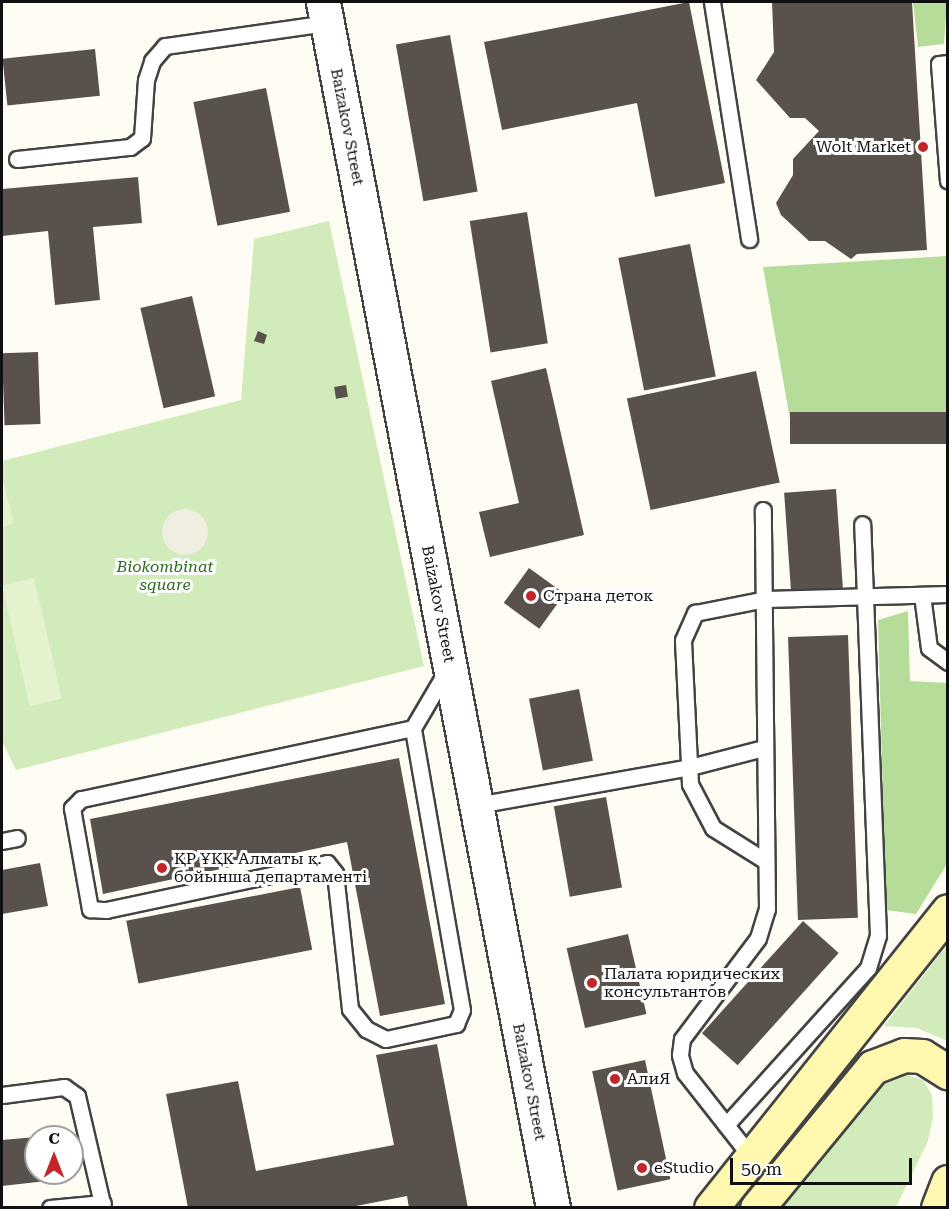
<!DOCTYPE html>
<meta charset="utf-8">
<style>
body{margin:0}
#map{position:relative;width:949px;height:1209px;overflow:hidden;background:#fffdf3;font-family:"Roboto Serif",serif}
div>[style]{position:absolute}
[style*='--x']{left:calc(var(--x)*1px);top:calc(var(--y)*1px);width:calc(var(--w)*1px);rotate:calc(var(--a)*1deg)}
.green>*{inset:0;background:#d2ebbb}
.forest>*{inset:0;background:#b6dc9a}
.pitch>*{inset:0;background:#e4f2cd;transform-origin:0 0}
.plaza>*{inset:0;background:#f0ede1}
.round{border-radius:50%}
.building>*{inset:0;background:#59514c;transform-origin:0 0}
.roads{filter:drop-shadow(2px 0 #434343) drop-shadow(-2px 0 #434343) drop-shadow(0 2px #434343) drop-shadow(0 -2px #434343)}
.service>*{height:15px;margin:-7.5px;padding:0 7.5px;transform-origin:7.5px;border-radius:7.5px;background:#fff}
.tertiary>*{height:33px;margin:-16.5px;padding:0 16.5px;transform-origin:16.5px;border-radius:16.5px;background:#fff}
.secondary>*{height:33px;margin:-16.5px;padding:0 16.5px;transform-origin:16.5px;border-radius:16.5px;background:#fff8ae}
.dots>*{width:16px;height:16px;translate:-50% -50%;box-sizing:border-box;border:3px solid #fff;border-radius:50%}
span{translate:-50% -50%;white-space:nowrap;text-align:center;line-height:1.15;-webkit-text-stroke:6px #fff;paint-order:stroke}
.street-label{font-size:16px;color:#101010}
.poi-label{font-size:16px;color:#101010}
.right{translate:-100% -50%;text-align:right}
.left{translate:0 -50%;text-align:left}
.park-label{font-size:16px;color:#2c6a1e;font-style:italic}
.frame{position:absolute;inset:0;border:3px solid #101010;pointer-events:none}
.north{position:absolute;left:24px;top:1125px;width:60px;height:60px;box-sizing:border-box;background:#fff;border:2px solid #9f9f9f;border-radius:50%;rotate:0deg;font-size:16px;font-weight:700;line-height:24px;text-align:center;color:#101010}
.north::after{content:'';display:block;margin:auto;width:21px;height:27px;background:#c32528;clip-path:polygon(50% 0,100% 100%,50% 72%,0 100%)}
.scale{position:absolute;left:730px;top:1158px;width:182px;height:27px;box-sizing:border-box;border:3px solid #101010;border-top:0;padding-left:8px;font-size:18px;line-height:21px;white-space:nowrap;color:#101010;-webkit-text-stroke:4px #fff;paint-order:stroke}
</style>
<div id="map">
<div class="green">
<i style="clip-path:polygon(329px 221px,424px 666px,16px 770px,2px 741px,2px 461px,241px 400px,254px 239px)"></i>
<i style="clip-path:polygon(947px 945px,947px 1041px,917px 1028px,884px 1026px)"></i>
<i style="clip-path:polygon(901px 1073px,923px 1080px,932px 1095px,933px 1118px,928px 1141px,896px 1207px,782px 1208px,879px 1083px)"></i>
</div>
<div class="forest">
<i style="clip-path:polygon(913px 2px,947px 2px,944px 44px,918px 47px)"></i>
<i style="clip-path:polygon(947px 256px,947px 412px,790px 419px,763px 267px)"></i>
<i style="clip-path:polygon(908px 611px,910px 681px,948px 683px,947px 864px,916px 914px,886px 910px,878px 620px)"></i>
</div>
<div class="pitch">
<i style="clip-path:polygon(2px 476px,14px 523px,2px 527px)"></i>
<i style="left:34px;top:578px;width:124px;height:33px;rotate:77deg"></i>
</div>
<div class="plaza">
<i class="round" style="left:162px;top:509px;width:46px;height:46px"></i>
</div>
<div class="building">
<i style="clip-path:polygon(689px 2px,725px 183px,655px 197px,637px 103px,502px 130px,484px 42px)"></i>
<i style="clip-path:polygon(772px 2px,912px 2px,927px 250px,857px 254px,851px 259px,825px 241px,809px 241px,781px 215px,776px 203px,793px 175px,793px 159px,819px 131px,805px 118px,790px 118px,756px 80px,774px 52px)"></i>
<i style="left:450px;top:35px;width:159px;height:55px;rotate:80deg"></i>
<i style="left:95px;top:49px;width:47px;height:93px;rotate:84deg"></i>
<i style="left:266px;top:88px;width:126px;height:74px;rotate:79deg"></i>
<i style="clip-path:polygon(138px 177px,142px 223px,93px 227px,100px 300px,55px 305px,48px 231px,2px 236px,2px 189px)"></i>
<i style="left:527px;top:212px;width:133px;height:58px;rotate:81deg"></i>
<i style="left:690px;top:244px;width:135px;height:73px;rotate:79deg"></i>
<i style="left:192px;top:296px;width:103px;height:53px;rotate:77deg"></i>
<i style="clip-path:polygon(258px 331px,267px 335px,264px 344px,254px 341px)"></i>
<i style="left:38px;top:352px;width:72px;height:36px;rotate:88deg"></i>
<i style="clip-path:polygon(546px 368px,584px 535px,490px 557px,479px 512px,519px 503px,491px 381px)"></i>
<i style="left:756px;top:371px;width:114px;height:132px;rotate:78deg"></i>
<i style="left:346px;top:385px;width:12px;height:12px;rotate:81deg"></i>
<i style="left:948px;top:412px;width:32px;height:158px;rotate:90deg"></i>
<i style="left:836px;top:489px;width:101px;height:52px;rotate:86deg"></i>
<i style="left:529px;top:568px;width:44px;height:43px;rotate:36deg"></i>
<i style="left:848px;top:635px;width:283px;height:60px;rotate:88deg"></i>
<i style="left:579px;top:689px;width:73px;height:51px;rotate:79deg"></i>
<i style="clip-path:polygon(399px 758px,445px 1004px,380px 1016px,347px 842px,103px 894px,90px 819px)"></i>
<i style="left:606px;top:797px;width:92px;height:53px;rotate:80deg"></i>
<i style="clip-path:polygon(40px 863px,48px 906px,2px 914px,2px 870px)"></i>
<i style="left:300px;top:887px;width:64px;height:177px;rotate:79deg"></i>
<i style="left:803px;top:921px;width:48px;height:151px;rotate:42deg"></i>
<i style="left:628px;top:934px;width:82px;height:63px;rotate:77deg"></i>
<i style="clip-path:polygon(437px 1044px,468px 1208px,409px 1208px,407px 1196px,346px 1208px,188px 1208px,166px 1094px,238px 1081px,256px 1171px,394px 1145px,376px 1055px)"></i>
<i style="left:645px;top:1060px;width:122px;height:54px;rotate:78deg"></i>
<i style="clip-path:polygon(36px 1137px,36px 1173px,54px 1173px,55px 1180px,2px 1186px,2px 1140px)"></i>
</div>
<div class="roads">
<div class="service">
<i style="--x:712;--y:2;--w:240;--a:81.1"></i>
<i style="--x:948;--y:63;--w:9;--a:174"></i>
<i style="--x:939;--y:64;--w:117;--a:85.6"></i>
<i style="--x:17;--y:159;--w:114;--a:-6.1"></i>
<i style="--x:130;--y:147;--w:15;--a:-37"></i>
<i style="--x:142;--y:138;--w:58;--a:-86.1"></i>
<i style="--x:146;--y:80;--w:20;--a:-72"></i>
<i style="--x:152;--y:61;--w:20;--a:-49"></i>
<i style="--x:165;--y:46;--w:164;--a:-8.1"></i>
<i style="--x:922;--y:595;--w:53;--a:82.5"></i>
<i style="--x:929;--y:648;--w:24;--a:36"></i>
<i style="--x:413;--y:728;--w:340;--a:167.9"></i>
<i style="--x:81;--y:799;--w:13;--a:135"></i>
<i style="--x:72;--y:808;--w:103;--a:79.9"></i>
<i style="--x:90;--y:909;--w:16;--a:4"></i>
<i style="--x:106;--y:910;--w:226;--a:-12"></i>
<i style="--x:327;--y:863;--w:13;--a:51"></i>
<i style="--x:335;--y:873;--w:137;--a:83.7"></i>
<i style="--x:350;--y:1009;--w:26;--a:51"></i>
<i style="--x:366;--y:1029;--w:22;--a:27"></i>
<i style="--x:386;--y:1039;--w:72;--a:-12.1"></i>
<i style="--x:456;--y:1024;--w:15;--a:-67"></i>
<i style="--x:462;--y:1010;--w:286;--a:-99.9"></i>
<i style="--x:413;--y:728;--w:67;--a:-59.6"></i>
<i style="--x:477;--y:805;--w:216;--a:-10.1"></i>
<i style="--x:690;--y:767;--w:76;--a:-14.4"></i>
<i style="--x:2;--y:841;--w:15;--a:-11"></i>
<i style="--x:764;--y:860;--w:60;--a:-147.9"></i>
<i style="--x:713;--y:828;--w:50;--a:-117.6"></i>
<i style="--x:690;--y:784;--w:144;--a:-92.8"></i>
<i style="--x:683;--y:640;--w:30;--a:-66"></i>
<i style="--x:695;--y:613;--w:72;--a:-11.2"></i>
<i style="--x:766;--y:599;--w:182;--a:-1.6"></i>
<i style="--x:2;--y:1095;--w:63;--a:-7.4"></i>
<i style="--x:64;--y:1087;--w:16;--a:35"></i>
<i style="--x:77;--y:1096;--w:115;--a:76.9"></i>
<i style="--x:726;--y:1125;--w:212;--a:-47.9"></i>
<i style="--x:868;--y:968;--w:34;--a:-73"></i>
<i style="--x:878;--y:935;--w:411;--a:-92.2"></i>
<i style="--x:752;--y:1158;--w:108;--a:-128.2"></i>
<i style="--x:685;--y:1073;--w:19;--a:-106"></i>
<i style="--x:680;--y:1055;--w:16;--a:-83"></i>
<i style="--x:682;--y:1039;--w:126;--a:-53"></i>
<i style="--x:758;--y:938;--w:30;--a:-73"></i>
<i style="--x:767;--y:909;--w:399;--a:-90.6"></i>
<i style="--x:50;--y:1208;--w:53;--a:-5.4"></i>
</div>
<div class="tertiary">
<i style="--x:323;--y:2;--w:1228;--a:79.2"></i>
</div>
<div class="secondary">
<i style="--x:711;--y:1208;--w:380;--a:-51.4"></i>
<i style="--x:757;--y:1208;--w:183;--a:-50.6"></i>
<i style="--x:873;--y:1067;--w:33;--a:-21"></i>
<i style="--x:904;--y:1055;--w:18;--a:3"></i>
<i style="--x:922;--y:1056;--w:31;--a:32"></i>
<i style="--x:938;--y:1208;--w:28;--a:-69"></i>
</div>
</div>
<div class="dots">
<i style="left:923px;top:147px;background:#c32528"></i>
<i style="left:531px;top:596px;background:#c32528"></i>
<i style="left:162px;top:868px;background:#c32528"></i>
<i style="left:592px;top:983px;background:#c32528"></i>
<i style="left:615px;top:1079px;background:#c32528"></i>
<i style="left:642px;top:1168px;background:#c32528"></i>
</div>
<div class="street-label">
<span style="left:347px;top:127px;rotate:79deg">Baizakov Street</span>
<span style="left:438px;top:604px;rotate:79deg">Baizakov Street</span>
<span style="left:529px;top:1082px;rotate:79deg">Baizakov Street</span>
</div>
<div class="poi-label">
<span class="right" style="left:911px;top:147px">Wolt Market</span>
<span class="left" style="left:543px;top:596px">Страна деток</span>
<span class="left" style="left:174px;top:868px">ҚР ҰҚК Алматы қ.<br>бойынша департаменті</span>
<span class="left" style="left:604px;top:983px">Палата юридических<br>консультантов</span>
<span class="left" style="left:627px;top:1079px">АлиЯ</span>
<span class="left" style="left:654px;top:1168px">eStudio</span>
</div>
<div class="park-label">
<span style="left:165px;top:576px">Biokombinat<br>square</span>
</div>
<div class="frame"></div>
<div class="north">С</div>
<div class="scale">50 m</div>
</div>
